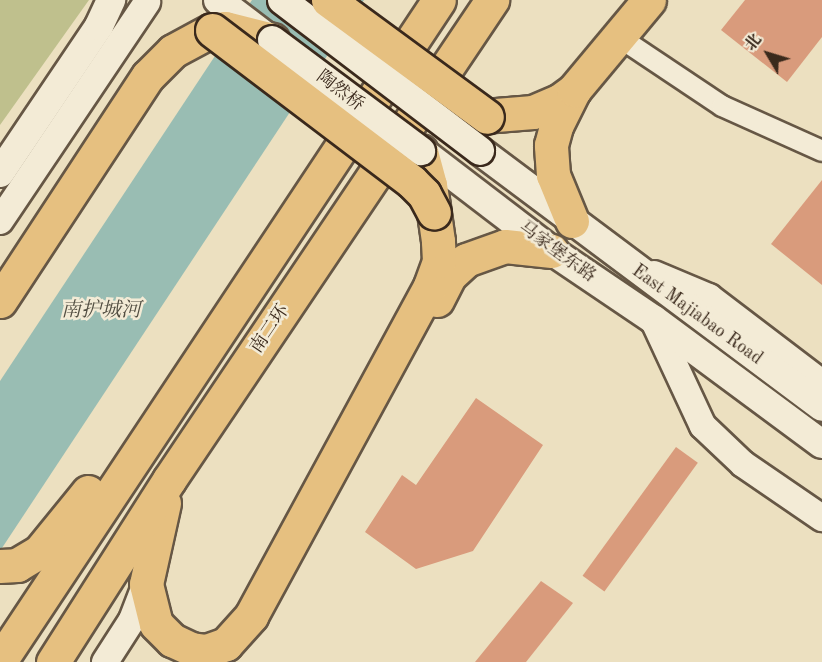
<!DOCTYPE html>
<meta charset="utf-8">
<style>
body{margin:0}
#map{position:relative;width:822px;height:662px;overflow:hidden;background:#ece0c0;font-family:"Old Standard TT","Noto Serif SC",serif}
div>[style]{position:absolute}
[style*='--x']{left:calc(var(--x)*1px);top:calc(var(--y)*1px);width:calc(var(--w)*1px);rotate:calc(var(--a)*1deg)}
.green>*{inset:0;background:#bfc08d}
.water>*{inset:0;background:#99bdb3}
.building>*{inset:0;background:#d99b7c;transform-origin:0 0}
.roads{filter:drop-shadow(2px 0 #665745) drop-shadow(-2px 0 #665745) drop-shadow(0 2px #665745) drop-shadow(0 -2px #665745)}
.minor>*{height:20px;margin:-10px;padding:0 10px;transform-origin:10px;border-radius:10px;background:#f3ebd6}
.tertiary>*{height:26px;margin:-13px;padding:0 13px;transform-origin:13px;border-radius:13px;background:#f3ebd6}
.secondary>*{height:28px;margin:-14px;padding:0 14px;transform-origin:14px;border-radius:14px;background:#f3ebd6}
.trunk>*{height:33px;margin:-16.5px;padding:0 16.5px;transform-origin:16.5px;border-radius:16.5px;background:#e6c080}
.bridges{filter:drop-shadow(2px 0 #3a291c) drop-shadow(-2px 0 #3a291c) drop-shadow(0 2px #3a291c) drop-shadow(0 -2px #3a291c)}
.secondary-bridge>*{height:28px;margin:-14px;padding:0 14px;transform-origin:14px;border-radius:14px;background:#f3ebd6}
.trunk-bridge>*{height:33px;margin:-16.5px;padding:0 16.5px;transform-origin:16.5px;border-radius:16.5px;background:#e6c080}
span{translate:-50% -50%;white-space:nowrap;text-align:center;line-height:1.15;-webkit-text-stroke:5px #f3ebd6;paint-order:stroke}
.street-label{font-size:18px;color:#3a291c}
.water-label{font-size:20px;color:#524e42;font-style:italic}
.north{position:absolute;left:738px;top:24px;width:60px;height:60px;-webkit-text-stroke:4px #f3ebd6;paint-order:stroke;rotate:308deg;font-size:16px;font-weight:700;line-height:24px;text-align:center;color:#3a291c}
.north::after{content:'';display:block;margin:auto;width:21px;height:27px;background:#3a291c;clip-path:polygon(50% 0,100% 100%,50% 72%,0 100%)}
</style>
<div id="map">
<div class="green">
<i style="clip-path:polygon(0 0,89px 0,0 125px)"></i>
</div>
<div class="water">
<i style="clip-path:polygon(252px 0,364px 0,0 551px,0 381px)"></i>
</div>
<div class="building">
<i style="clip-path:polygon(745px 0,822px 0,822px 37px,787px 82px,721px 30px)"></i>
<i style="clip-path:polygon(822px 180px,822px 285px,771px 244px)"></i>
<i style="clip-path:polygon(476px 398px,543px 445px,473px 551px,416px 569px,365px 532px,402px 475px,416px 485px)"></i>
<i style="left:676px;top:447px;width:27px;height:159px;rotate:36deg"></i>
<i style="clip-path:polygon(541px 581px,573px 603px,526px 662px,475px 662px)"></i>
</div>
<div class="roads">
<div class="minor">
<i style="--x:619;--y:37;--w:124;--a:33.8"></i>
<i style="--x:722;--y:106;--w:110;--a:24.2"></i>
</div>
<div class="tertiary">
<i style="--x:0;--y:221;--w:264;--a:-56.1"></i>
<i style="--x:654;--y:274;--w:60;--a:22.7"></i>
<i style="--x:709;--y:297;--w:142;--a:37.3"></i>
<i style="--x:653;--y:319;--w:118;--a:65"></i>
<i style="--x:703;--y:426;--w:55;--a:43.5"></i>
<i style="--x:743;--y:464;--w:96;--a:34.4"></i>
<i style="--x:105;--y:662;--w:50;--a:-57.3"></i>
<i style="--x:132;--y:620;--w:39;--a:-69"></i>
</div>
<div class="secondary">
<i style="--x:218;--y:0;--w:61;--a:37.1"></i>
<i style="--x:421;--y:151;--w:165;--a:37.4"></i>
<i style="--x:552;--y:251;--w:122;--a:34"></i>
<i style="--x:653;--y:319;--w:210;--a:36.5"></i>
<i style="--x:480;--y:151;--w:427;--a:36.8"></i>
<i style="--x:0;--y:173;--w:177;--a:-56"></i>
<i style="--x:99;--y:26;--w:29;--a:-65"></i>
</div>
<div class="trunk">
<i style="--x:459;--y:118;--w:74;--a:-4.6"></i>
<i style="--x:533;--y:112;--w:28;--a:-23"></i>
<i style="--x:559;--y:101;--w:19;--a:-36"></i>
<i style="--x:572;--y:221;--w:50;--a:-112.4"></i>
<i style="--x:553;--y:175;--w:30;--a:-94"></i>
<i style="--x:551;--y:145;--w:20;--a:-75"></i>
<i style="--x:556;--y:126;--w:40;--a:-63.4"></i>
<i style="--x:574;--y:90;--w:117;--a:-50.2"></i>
<i style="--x:437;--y:300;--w:27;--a:-63"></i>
<i style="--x:449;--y:276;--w:23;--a:-43"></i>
<i style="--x:466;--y:260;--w:41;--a:-19.7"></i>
<i style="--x:505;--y:246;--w:47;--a:6.1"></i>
<i style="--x:0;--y:301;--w:269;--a:-56.7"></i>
<i style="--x:148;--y:76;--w:35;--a:-45"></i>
<i style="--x:173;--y:51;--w:44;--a:-28.3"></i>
<i style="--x:212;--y:30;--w:13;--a:-9"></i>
<i style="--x:225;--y:28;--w:49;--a:14.3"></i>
<i style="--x:164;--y:503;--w:83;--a:102.5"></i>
<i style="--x:146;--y:584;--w:41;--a:76"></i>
<i style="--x:156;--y:624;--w:23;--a:45"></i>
<i style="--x:172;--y:640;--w:21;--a:25"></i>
<i style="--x:191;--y:649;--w:15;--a:8"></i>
<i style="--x:206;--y:651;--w:21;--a:-19"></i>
<i style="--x:226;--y:644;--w:38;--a:-48"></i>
<i style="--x:251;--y:616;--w:375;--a:-61.5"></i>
<i style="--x:430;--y:286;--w:27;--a:-70"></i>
<i style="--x:439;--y:261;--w:20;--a:-93"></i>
<i style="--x:438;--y:241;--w:57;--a:-98.1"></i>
<i style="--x:430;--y:185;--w:35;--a:-105"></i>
<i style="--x:0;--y:566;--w:17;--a:-3"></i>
<i style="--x:17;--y:565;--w:27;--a:-31"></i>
<i style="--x:40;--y:551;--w:76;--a:-50.9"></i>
<i style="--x:0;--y:661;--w:793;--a:-56.41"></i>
<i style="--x:53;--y:662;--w:216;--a:-57.5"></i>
<i style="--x:169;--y:480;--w:579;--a:-56.06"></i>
</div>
</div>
<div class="bridges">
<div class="secondary-bridge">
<i style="--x:282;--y:0;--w:249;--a:37.3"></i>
<i style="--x:272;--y:40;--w:186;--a:36.7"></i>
</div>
<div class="trunk-bridge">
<i style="--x:328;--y:0;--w:197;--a:36.3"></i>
<i style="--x:212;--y:30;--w:251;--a:37.2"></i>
<i style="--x:412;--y:182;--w:17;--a:45"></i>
<i style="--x:424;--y:194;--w:21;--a:62"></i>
</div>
</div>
<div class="street-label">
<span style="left:340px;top:91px;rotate:37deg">陶然桥</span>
<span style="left:557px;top:252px;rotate:36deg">马家堡东路</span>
<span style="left:697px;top:315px;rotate:36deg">East Majiabao Road</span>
<span style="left:270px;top:329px;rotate:-56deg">南二环</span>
</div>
<div class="water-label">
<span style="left:101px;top:311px">南护城河</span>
</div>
<div class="north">北</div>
</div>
